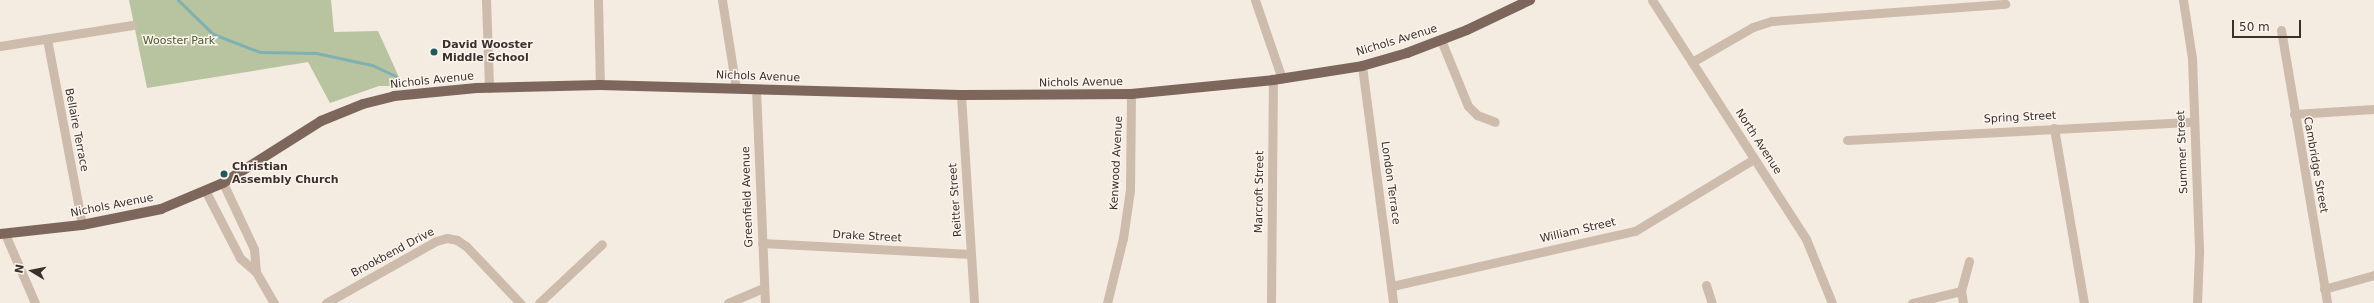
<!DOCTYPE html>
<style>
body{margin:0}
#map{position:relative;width:2374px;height:303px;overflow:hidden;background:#f4ebe1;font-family:"DejaVu Sans",sans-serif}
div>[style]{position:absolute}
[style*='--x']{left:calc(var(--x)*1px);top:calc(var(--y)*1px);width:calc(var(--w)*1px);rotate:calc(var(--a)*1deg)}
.green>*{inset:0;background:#b8c4a0}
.stream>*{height:3px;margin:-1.5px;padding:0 1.5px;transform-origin:1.5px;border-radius:1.5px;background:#7fb0b2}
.minor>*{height:9px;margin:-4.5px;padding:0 4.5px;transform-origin:4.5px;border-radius:4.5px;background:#cdbbac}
.major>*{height:10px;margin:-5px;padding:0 5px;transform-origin:5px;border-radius:5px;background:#7d675c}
.dots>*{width:11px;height:11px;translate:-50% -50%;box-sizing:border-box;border:2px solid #fbf5ee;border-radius:50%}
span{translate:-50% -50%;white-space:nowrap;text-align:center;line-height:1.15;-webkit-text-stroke:3px #fbf5ee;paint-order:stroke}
.park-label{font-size:11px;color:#4a5a2e}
.street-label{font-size:11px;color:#3b302b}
.poi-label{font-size:11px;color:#3b302b;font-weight:700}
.left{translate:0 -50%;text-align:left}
.north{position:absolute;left:12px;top:251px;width:40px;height:40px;-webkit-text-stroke:3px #fbf5ee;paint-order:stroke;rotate:280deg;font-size:11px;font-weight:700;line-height:16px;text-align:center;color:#3b302b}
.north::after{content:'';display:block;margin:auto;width:14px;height:18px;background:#3b302b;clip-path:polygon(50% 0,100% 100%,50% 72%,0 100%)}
.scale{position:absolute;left:2232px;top:20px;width:69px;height:18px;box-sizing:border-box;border:2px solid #3b302b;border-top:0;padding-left:5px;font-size:12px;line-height:14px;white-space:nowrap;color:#3b302b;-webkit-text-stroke:3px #fbf5ee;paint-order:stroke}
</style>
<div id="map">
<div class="green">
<i style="clip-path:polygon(129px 0,331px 0,334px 32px,378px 31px,403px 86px,379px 86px,330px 103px,308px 62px,147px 88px)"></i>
</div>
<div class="stream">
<i style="--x:178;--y:0;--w:49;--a:44.2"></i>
<i style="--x:213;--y:34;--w:50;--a:21"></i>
<i style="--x:260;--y:52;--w:56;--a:1"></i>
<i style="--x:316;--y:53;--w:57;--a:12.1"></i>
<i style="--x:372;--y:65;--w:26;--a:25"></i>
</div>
<div class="minor">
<i style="--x:486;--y:0;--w:88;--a:88"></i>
<i style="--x:598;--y:0;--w:85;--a:88.7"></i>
<i style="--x:722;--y:0;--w:89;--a:81"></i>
<i style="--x:1255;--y:0;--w:83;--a:71.1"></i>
<i style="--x:1652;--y:0;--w:284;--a:57.2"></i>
<i style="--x:1806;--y:239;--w:69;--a:67.9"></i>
<i style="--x:2183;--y:0;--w:59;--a:81.2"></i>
<i style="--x:2192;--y:58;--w:195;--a:87.9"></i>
<i style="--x:2199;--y:253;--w:50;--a:92.3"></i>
<i style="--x:2281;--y:30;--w:277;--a:80.4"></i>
<i style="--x:47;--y:39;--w:189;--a:79.3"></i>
<i style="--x:1441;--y:40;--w:71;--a:67.8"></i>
<i style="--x:1468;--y:106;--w:13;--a:45"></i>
<i style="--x:1477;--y:115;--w:19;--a:21"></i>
<i style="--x:0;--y:46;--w:134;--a:-9"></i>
<i style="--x:1692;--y:62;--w:70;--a:-29.8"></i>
<i style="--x:1753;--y:27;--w:20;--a:-18"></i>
<i style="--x:1772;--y:21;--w:234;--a:-4.2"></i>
<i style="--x:1362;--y:66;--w:239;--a:82.5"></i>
<i style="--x:756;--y:89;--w:214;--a:87.6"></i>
<i style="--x:961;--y:95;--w:208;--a:86.4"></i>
<i style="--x:2294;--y:114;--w:80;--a:-3.6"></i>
<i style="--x:2054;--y:128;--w:178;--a:80.3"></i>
<i style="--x:1847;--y:140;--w:347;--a:-3"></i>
<i style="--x:223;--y:183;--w:73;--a:64.8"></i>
<i style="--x:254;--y:249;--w:23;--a:85"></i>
<i style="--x:206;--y:192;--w:74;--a:62.7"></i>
<i style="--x:240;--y:258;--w:21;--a:41"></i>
<i style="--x:256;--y:272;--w:36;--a:60"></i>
<i style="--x:5;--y:234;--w:75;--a:66.5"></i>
<i style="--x:762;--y:243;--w:209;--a:3"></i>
<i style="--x:1706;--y:285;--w:19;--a:72"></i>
<i style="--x:1392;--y:286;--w:249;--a:-12.8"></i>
<i style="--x:1635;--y:231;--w:139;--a:-31.2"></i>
<i style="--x:2324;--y:289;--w:52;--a:-15.6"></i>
<i style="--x:326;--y:303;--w:126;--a:-29.4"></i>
<i style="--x:436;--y:241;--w:11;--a:-15"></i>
<i style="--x:447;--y:238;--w:10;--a:11"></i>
<i style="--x:457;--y:240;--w:11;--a:34"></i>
<i style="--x:466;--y:246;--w:79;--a:46.5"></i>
<i style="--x:539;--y:303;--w:86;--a:-43.1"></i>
<i style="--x:728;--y:303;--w:39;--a:-23"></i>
<i style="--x:1107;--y:303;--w:67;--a:-76.2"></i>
<i style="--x:1123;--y:238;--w:49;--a:-81.7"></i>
<i style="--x:1130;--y:190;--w:96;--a:-89.4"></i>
<i style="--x:1271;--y:303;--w:223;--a:-89.5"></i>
<i style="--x:1912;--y:303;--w:50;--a:-13.8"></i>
<i style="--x:1963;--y:303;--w:12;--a:-99"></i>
<i style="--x:1961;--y:291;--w:31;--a:-75"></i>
</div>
<div class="major">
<i style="--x:0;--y:234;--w:82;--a:-6.3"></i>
<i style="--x:82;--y:225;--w:81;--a:-11.4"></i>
<i style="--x:161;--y:209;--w:67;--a:-22.8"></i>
<i style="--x:223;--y:183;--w:116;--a:-32.3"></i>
<i style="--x:321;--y:121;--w:45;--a:-22"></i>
<i style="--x:363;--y:104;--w:32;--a:-14"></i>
<i style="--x:394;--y:96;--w:83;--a:-5.5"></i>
<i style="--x:477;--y:88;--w:123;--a:-1.4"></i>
<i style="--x:600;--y:85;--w:361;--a:1.6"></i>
<i style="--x:961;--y:95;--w:170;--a:-0.3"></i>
<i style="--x:1131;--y:94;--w:143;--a:-5.6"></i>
<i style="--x:1273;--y:80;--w:90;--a:-8.9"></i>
<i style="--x:1362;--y:66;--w:47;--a:-16.1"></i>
<i style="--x:1407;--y:53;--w:64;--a:-21"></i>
<i style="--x:1467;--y:30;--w:70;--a:-25.5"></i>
</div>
<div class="dots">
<i style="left:434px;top:52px;background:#1f5a5e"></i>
<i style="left:224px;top:174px;background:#1f5a5e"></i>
</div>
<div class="park-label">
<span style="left:179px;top:41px">Wooster Park</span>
</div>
<div class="street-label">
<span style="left:1397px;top:41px;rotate:-17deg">Nichols Avenue</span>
<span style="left:758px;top:77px;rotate:2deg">Nichols Avenue</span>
<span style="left:432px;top:81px;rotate:-6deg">Nichols Avenue</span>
<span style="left:1081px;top:83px;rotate:-1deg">Nichols Avenue</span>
<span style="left:2020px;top:118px;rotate:-3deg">Spring Street</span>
<span style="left:76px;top:130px;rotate:79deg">Bellaire Terrace</span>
<span style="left:1758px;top:142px;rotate:57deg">North Avenue</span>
<span style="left:2183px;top:152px;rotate:-92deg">Summer Street</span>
<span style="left:1117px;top:163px;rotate:-87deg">Kenwood Avenue</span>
<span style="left:2315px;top:165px;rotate:80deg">Cambridge Street</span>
<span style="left:1390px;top:183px;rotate:82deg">London Terrace</span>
<span style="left:1260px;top:192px;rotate:-89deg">Marcroft Street</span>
<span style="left:748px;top:197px;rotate:-92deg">Greenfield Avenue</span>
<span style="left:956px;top:200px;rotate:-94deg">Reitter Street</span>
<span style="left:112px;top:206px;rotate:-11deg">Nichols Avenue</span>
<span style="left:1578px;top:231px;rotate:-13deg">William Street</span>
<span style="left:867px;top:237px;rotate:3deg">Drake Street</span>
<span style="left:393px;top:253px;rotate:-28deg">Brookbend Drive</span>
</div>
<div class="poi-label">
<span class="left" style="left:442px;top:52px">David Wooster<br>Middle School</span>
<span class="left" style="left:232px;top:174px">Christian<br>Assembly Church</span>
</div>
<div class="north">N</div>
<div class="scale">50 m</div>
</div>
